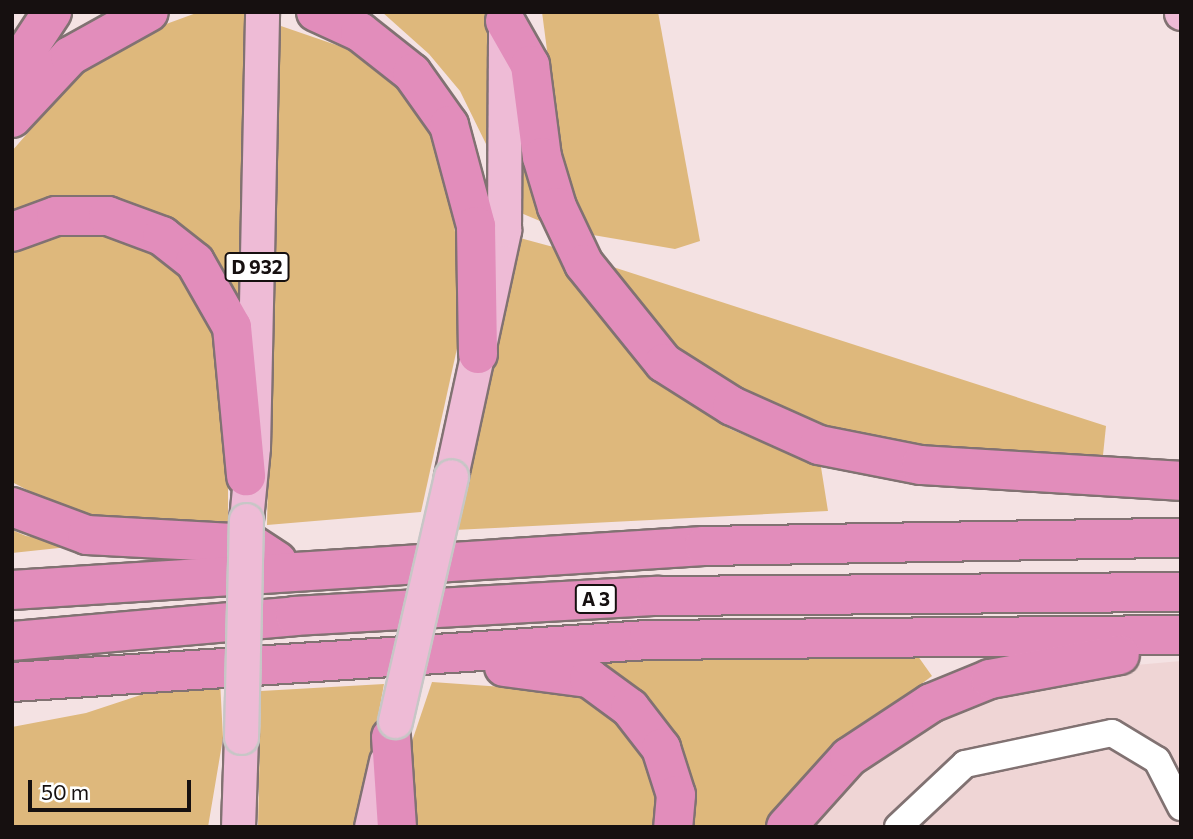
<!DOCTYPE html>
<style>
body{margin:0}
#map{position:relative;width:1193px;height:839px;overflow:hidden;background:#f4e2e3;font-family:Commissioner,sans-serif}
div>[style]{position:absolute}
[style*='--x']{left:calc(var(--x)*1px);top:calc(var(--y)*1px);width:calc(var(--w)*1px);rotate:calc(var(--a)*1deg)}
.built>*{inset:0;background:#efd5d5}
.green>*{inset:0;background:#deb87c}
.roads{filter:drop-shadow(2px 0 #817272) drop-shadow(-2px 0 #817272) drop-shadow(0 2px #817272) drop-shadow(0 -2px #817272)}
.minor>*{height:26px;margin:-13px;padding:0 13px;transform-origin:13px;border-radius:13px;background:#fff}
.major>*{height:33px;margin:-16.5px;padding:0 16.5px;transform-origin:16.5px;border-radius:16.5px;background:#eebbd6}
.highway>*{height:38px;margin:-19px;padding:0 19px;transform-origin:19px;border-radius:19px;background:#e28dbb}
.bridges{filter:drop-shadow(2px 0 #c7c6c6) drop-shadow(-2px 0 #c7c6c6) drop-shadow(0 2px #c7c6c6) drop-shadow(0 -2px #c7c6c6)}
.major-bridge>*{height:33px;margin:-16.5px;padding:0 16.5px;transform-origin:16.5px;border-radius:16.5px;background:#eebbd6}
span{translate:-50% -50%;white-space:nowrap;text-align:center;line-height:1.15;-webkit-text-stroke:7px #fff;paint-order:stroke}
.shield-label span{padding:2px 5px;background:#fff;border:2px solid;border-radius:5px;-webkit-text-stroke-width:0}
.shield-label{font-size:19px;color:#161010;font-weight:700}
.frame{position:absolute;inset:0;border:14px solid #161010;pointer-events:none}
.scale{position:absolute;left:28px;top:780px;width:163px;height:32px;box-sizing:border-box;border:4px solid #161010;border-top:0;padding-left:9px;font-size:21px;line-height:24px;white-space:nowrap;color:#161010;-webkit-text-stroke:5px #fff;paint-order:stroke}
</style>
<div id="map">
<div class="built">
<i style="clip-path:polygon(1181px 661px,1181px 827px,809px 827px,856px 775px,919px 721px,1044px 673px)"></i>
</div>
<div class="green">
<i style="clip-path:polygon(199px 12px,248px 13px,240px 310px,206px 251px,12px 216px,12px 151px,79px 74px,128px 38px)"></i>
<i style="clip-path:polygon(382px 12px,488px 12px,497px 147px,487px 146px,460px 91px,429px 54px)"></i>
<i style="clip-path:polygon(542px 12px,658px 12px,700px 241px,675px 249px,593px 235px,569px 186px,559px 142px)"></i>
<i style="clip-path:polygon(278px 25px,345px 48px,405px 84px,444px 144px,465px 312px,421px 512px,267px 525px)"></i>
<i style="clip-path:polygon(521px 147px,547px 224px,521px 213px)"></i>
<i style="clip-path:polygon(112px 231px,156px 249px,183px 271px,211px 313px,228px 393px,228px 524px,147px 528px,58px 506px,12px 482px,12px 253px,58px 233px)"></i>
<i style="clip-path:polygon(520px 238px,557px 248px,607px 325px,654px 375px,730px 429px,821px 467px,828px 511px,454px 530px)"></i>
<i style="clip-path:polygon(613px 267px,1106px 426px,1103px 455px,927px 453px,826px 435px,676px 354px,619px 291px)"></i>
<i style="clip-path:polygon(12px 530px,26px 536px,87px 545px,12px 553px)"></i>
<i style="clip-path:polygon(915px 652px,932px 676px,832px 751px,764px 827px,686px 827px,648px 700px,598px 660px)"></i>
<i style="clip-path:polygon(220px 680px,223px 738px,208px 827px,12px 827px,12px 727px,86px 713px,174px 684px)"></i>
<i style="clip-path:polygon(432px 682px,587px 693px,622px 718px,649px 759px,657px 803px,653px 827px,411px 827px,402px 771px)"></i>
<i style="clip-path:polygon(384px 684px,358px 827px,258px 827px,261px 691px)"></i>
</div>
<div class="roads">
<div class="minor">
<i style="--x:898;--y:827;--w:92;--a:-43.2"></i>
<i style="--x:965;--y:764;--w:150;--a:-11.9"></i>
<i style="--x:1112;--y:733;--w:52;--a:31"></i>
<i style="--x:1157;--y:760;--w:53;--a:62.9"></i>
</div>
<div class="major">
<i style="--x:1181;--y:12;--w:1;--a:90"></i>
<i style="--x:451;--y:476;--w:252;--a:-77.8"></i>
<i style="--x:504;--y:230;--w:212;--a:-89.7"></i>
<i style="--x:246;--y:520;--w:73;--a:-84.5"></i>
<i style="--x:253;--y:447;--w:435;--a:-88.8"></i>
<i style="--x:238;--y:827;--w:90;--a:-88.1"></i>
<i style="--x:371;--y:827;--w:68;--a:-77.2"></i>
</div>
<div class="highway">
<i style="--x:316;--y:12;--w:48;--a:24.4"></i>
<i style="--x:360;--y:32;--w:66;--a:38.3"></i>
<i style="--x:412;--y:73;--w:64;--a:54.6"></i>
<i style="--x:449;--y:125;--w:105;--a:75"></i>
<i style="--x:476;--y:226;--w:128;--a:89.1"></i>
<i style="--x:505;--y:21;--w:51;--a:60.4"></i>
<i style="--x:530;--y:65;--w:93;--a:82.6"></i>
<i style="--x:542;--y:157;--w:52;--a:73.3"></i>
<i style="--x:557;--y:207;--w:63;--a:64.7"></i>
<i style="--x:584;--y:264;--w:127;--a:51.1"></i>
<i style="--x:664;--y:363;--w:80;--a:32.3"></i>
<i style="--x:732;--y:406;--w:95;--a:24.1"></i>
<i style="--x:819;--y:445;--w:104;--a:11.1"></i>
<i style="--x:921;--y:465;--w:260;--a:3.5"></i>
<i style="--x:12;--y:73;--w:73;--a:-56.7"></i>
<i style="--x:12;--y:118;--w:85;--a:-46.9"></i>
<i style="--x:70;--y:56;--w:90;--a:-29.1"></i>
<i style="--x:12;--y:232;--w:47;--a:-20"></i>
<i style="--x:56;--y:216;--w:52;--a:0"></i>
<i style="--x:108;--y:216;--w:58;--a:20.3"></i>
<i style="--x:162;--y:236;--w:42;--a:38.2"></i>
<i style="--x:195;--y:262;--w:75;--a:60.4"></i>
<i style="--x:232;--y:327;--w:150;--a:84.6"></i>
<i style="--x:12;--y:507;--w:80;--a:20.5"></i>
<i style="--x:87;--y:535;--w:164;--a:3.1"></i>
<i style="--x:251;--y:544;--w:31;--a:33"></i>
<i style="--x:12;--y:590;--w:693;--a:-3.64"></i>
<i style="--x:704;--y:546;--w:477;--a:-1"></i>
<i style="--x:12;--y:641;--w:284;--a:-5"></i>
<i style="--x:295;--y:616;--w:362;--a:-3.2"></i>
<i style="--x:656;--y:596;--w:525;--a:-0.44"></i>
<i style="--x:504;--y:667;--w:86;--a:7.4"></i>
<i style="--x:589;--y:678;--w:51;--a:36.2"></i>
<i style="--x:630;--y:708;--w:51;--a:52.2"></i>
<i style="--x:661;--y:748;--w:49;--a:72.3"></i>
<i style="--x:676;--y:795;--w:32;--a:95"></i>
<i style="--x:12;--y:682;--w:637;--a:-3.78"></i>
<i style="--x:648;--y:640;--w:533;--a:-0.54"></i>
<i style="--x:391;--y:737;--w:90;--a:86.2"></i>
<i style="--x:786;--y:827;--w:94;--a:-48"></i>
<i style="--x:849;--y:757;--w:98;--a:-33.4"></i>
<i style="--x:931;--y:703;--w:64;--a:-22.1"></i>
<i style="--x:990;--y:679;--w:132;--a:-10.5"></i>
</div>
</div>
<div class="bridges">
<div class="major-bridge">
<i style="--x:395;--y:721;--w:251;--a:-77.1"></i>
<i style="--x:241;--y:737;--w:217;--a:-88.7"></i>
</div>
</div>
<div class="shield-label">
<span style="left:257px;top:267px">D 932</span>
<span style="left:596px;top:599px">A 3</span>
</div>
<div class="frame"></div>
<div class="scale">50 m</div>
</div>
